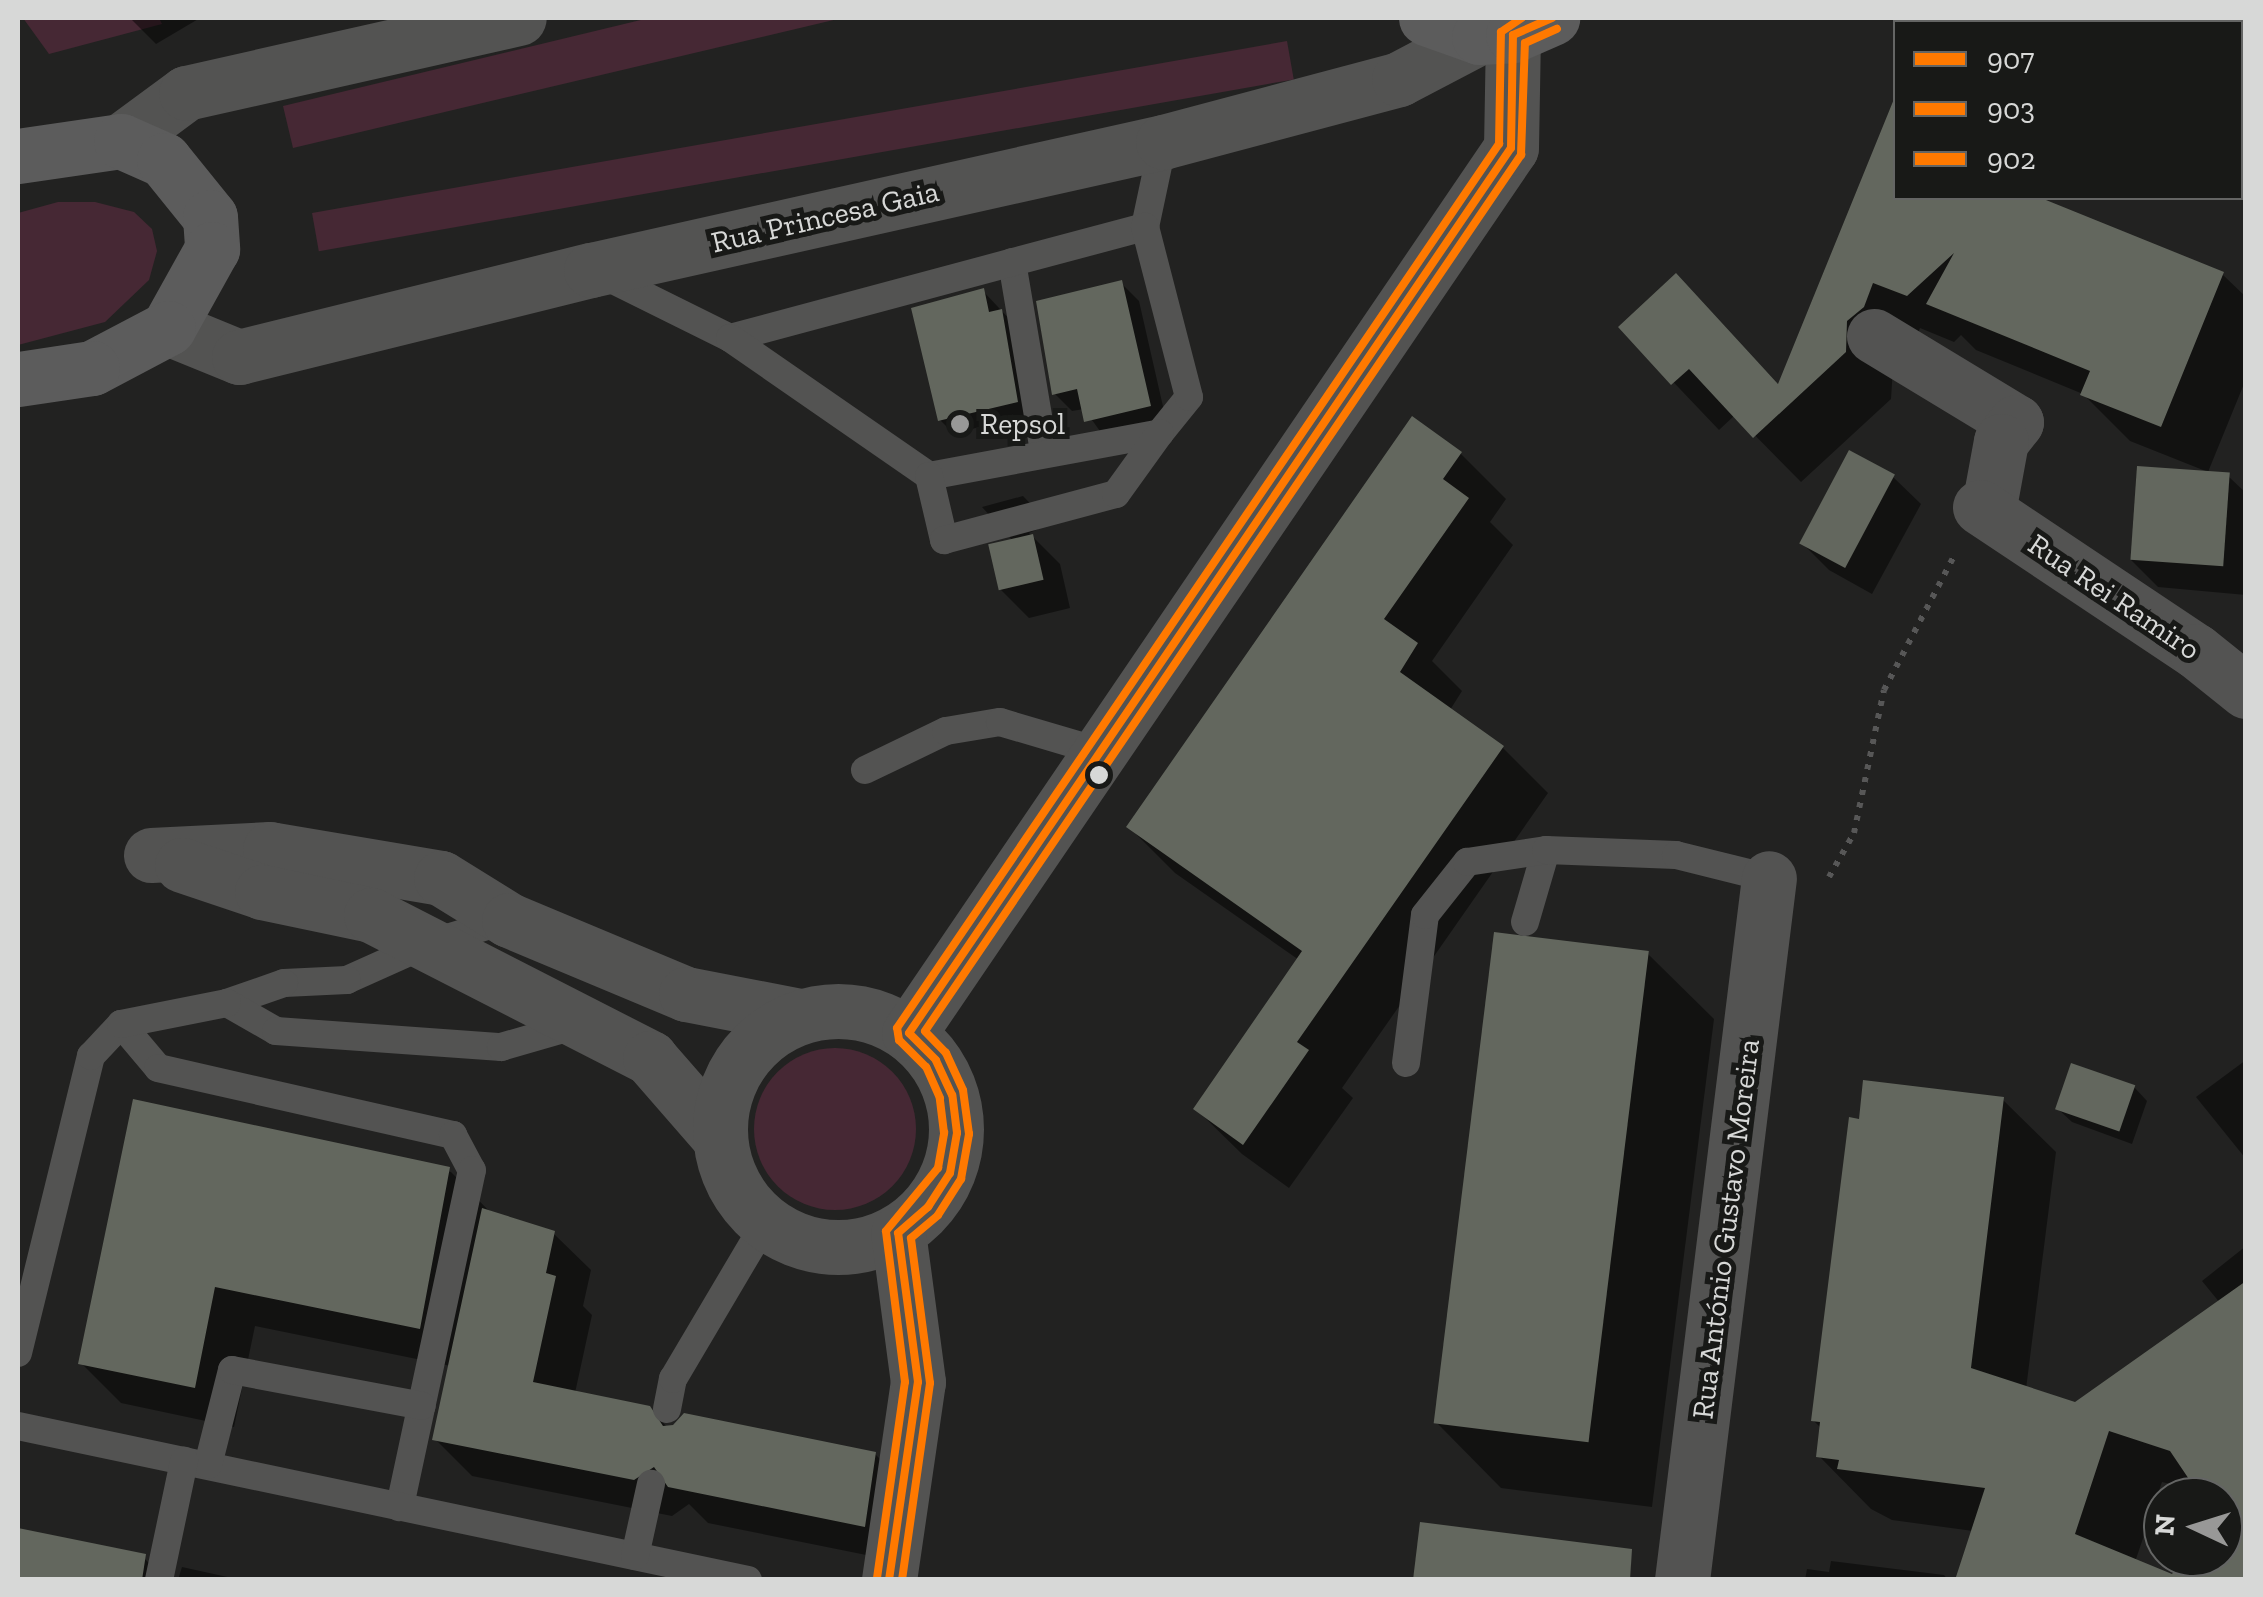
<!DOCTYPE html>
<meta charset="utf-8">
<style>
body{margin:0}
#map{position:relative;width:2263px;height:1597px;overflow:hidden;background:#222221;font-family:"Zilla Slab",serif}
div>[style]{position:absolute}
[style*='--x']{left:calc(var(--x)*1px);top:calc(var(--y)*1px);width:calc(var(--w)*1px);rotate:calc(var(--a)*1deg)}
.green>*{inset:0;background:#462834;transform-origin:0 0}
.round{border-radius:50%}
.shadow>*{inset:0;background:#0007}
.building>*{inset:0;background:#63675e;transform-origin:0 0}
.path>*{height:6px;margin-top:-3px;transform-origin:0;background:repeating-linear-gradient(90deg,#575757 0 5px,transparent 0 13px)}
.service>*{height:28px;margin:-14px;padding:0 14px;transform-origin:14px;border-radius:14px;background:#535352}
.minor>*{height:55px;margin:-27.5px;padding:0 27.5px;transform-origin:27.5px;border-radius:27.5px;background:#535352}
.tertiary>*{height:55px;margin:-27.5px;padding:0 27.5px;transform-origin:27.5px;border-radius:27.5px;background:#535352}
.tertiary>.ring{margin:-27.5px;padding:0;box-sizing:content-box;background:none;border:55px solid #535352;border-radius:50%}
.primary>*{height:55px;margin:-27.5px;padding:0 27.5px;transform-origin:27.5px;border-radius:27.5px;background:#5c5c5c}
.bus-1>*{height:8px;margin:-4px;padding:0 4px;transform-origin:4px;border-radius:4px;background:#ff7900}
.bus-2>*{height:8px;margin:-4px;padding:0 4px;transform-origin:4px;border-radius:4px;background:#ff7900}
.bus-3>*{height:8px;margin:-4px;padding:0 4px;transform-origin:4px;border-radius:4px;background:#ff7900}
.dots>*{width:28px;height:28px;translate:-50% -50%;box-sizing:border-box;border:5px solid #181917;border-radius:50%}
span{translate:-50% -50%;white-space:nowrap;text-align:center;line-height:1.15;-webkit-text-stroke:10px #181917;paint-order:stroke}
.street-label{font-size:30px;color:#d7d8d7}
.poi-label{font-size:30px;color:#d7d8d7}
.left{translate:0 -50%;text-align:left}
.frame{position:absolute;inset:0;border:20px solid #d7d8d7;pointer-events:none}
.legend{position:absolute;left:1893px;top:20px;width:350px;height:180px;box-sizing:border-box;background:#181917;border:2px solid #646564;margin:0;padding:12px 18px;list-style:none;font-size:30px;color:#d7d8d7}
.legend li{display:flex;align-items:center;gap:20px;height:50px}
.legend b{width:50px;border:2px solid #646564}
.north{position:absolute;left:2143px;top:1477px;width:100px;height:100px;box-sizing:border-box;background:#181917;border:2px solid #646564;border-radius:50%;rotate:274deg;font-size:28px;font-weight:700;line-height:40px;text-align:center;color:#d7d8d7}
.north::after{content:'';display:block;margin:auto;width:35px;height:45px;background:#989897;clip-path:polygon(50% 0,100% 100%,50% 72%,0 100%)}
</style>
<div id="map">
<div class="green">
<i style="clip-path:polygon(23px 18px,159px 18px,162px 24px,49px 54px)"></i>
<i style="clip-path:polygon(649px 18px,842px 18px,293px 148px,283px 106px)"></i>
<i style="left:1287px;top:41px;width:39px;height:990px;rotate:80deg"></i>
<i style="clip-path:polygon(58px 202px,95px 202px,134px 212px,152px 229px,157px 251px,149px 280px,105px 322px,18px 345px,18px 213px)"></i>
<i class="round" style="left:754px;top:1048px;width:162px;height:162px"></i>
</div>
<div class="shadow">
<i style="clip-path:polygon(130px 18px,200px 18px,156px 44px)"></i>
<i style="clip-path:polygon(1896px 198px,2034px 198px,2222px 274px,2246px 297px,2246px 379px,2208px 472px,2130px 441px,2083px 394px,1976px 350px,1961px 335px,1954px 342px,1920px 328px,1910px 354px,1893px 368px,1891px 399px,1801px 482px,1735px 415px,1719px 430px,1621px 327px,1676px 276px,1780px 386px)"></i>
<i style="clip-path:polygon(1121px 283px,1139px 301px,1167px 424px,1105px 438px,1084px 409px,1072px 411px,1054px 393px)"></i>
<i style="clip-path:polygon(983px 291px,1015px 325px,1030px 416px,953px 433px,940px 420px)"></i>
<i style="clip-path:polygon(1412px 420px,1461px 454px,1506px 499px,1490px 522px,1513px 545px,1432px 661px,1462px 691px,1450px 710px,1503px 748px,1548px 793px,1342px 1088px,1353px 1098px,1289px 1188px,1242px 1154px,1196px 1109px,1299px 960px,1175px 873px,1129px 827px)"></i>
<i style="clip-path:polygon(2228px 476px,2246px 493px,2246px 595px,2158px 587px,2131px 560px)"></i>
<i style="clip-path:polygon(1893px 477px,1921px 504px,1872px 594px,1829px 570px,1802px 543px)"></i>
<i style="clip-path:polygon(1023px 496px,1050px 524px,1029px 533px,1060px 564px,1070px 608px,1029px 618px,1001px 590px,1014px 542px,982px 507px)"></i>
<i style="clip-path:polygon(1648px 954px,1714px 1019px,1652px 1507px,1501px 1488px,1436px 1422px)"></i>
<i style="clip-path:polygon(2246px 1060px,2246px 1159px,2196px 1097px)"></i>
<i style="clip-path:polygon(2134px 1087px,2147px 1101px,2132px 1144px,2072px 1122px,2058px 1109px)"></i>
<i style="clip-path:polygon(evenodd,2003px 1100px,2056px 1152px,2026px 1389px,2076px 1405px,2220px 1303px,2202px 1281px,2246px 1246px,2246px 1580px,1964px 1580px,1973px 1531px,1892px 1520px,1871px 1509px,1819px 1456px,1822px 1429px,1813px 1420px,2003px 1100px,2162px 1482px,2223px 1497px,2223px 1557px,2188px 1557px,2173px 1577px,2135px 1562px,2162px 1482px)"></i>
<i style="clip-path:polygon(135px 1102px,451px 1172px,492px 1214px,554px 1234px,591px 1270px,583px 1306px,592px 1315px,575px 1393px,649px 1408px,668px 1428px,875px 1454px,912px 1491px,901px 1562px,708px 1523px,689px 1504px,672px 1516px,472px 1476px,435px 1439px,451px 1366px,255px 1326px,234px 1427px,121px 1403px,81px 1363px)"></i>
<i style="clip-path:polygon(18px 1534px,145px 1559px,165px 1580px,18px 1580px)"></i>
<i style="clip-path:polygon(1831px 1561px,1944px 1575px,1948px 1580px,1805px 1580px,1807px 1569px,1829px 1572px)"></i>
<i style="clip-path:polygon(182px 1567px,241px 1580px,178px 1580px)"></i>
</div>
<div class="building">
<i style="clip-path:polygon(1894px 99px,1896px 198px,2041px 198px,2224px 272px,2161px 427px,2080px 395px,2090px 371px,1926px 304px,1954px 253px,1907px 296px,1873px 283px,1864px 307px,1847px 321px,1846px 352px,1753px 438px,1689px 369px,1671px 385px,1618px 327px,1676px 273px,1778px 384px)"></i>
<i style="clip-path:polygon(1122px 280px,1151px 406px,1084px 422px,1077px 389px,1052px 395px,1036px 301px)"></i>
<i style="clip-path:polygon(984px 288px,989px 312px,1002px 309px,1018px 402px,938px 421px,911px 308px)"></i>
<i style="clip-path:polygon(1412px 416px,1462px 452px,1443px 479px,1469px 498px,1384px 619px,1418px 643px,1400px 672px,1504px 746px,1297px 1042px,1309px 1050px,1243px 1145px,1193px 1109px,1302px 951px,1126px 827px)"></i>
<i style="left:1849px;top:450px;width:52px;height:106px;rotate:28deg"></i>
<i style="left:2137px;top:466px;width:93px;height:94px;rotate:4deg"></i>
<i style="left:1033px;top:534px;width:47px;height:46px;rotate:77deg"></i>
<i style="left:1494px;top:932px;width:156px;height:495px;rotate:7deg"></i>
<i style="left:2071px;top:1063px;width:68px;height:49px;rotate:19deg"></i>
<i style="clip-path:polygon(evenodd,1863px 1080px,2004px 1097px,1971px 1368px,2075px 1402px,2246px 1281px,2246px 1580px,1955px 1580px,1985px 1488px,1837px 1469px,1839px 1460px,1816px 1457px,1820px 1422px,1811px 1421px,1849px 1117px,1859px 1119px,1863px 1080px,2109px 1431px,2170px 1451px,2201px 1497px,2223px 1497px,2223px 1557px,2185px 1557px,2172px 1574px,2075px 1534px,2109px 1431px)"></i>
<i style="clip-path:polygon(133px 1099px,450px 1167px,420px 1329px,215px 1287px,195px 1388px,78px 1364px)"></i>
<i style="clip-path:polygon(482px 1208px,555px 1231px,546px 1273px,556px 1276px,533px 1382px,650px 1406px,663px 1426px,673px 1425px,684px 1413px,876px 1452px,865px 1527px,668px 1487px,654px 1467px,634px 1480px,432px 1440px)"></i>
<i style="clip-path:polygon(1420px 1522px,1632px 1549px,1630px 1580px,1413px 1580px)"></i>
<i style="clip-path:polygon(18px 1528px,146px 1554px,142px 1580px,18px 1580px)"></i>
</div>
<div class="path">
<i style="--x:1829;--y:877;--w:51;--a:-60.4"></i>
<i style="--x:1854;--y:833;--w:146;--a:-78.2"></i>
<i style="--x:1884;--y:690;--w:151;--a:-62.4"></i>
</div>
<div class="service">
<i style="--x:1012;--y:262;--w:193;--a:80.4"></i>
<i style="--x:597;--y:272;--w:148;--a:26.4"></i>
<i style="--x:730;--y:338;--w:430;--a:-15"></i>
<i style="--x:1145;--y:227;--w:87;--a:-78"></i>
<i style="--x:730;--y:338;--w:242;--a:34.7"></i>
<i style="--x:929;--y:476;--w:235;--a:-10.5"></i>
<i style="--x:1160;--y:433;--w:46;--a:-51.1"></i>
<i style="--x:1189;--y:397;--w:176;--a:-104.5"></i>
<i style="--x:929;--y:476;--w:66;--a:76.8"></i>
<i style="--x:944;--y:540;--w:178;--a:-15"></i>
<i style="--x:1116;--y:494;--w:75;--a:-54.2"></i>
<i style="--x:865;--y:770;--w:90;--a:-25.7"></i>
<i style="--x:946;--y:731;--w:55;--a:-9.5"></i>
<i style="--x:1000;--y:722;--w:102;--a:16.5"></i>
<i style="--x:507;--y:920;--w:84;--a:163.3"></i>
<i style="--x:427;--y:944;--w:88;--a:155.8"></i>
<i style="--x:347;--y:980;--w:63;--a:177.3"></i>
<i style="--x:284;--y:983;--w:60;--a:160.7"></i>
<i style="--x:227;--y:1003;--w:56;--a:29.7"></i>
<i style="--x:276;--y:1031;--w:226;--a:4.1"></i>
<i style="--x:501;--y:1047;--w:79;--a:-16.1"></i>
<i style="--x:1525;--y:922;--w:75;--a:-73.7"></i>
<i style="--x:121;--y:1024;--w:57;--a:49.9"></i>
<i style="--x:158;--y:1068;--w:303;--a:12.8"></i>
<i style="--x:453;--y:1135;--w:40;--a:62"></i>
<i style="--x:472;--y:1170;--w:345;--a:102.1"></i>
<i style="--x:1406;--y:1063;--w:149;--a:-82.7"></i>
<i style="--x:1425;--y:915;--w:68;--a:-51.6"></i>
<i style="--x:1467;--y:862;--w:80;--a:-8.6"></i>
<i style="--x:1546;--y:850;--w:130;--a:2.2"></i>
<i style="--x:1676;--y:855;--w:96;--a:13.9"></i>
<i style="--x:18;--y:1353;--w:306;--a:-76.2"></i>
<i style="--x:91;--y:1056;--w:44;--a:-46.8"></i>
<i style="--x:121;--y:1024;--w:108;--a:-11.2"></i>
<i style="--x:667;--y:1409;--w:31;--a:-79"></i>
<i style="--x:673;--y:1379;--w:182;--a:-59.4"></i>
<i style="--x:18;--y:1426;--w:746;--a:11.91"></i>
<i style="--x:208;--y:1465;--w:98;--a:-75.8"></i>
<i style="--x:232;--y:1370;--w:193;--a:10.7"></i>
<i style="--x:635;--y:1556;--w:74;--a:-77.5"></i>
<i style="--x:159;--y:1580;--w:122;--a:-78.1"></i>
</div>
<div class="minor">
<i style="--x:121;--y:141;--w:81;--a:-36.4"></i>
<i style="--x:186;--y:93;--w:341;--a:-12.7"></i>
<i style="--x:168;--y:328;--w:77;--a:22.2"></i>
<i style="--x:239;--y:357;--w:363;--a:-13.9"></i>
<i style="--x:591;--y:270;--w:586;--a:-12.61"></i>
<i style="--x:1163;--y:142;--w:244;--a:-14.9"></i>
<i style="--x:1399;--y:79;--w:90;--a:-27.7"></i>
<i style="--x:1874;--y:336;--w:166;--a:31.2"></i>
<i style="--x:2016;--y:422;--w:24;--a:128"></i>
<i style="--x:2001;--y:441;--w:72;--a:100.4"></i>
<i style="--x:1682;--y:1580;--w:707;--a:-82.94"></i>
</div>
<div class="tertiary">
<i style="--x:1980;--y:507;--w:260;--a:33.7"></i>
<i style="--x:2196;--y:651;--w:64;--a:38.7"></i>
<i style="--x:151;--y:855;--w:119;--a:-2.9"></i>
<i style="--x:270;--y:849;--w:173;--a:9.6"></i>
<i style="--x:441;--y:878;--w:80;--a:31.7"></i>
<i style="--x:509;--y:920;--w:192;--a:22.7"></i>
<i style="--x:686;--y:994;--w:116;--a:10.9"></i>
<i style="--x:182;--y:865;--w:84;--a:18.6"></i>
<i style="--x:262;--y:892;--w:111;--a:11.9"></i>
<i style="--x:371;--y:915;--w:314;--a:27.1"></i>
<i style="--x:650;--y:1058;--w:105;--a:48.9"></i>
<i class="ring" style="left:720px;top:1011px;width:181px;height:181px"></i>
<i style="--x:909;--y:1033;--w:1070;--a:-55.78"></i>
<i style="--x:1511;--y:148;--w:113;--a:-89"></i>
<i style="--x:889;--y:1580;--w:200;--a:-81.7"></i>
<i style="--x:918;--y:1382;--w:150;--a:-97.6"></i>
</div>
<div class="primary">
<i style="--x:1426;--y:18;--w:56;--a:19.7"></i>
<i style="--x:1479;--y:37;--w:34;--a:-3"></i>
<i style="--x:1513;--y:35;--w:43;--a:-23.6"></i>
<i style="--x:18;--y:156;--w:104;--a:-8.3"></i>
<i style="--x:121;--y:141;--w:47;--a:23.8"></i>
<i style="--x:164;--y:160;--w:73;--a:51.1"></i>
<i style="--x:210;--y:217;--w:32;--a:86"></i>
<i style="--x:212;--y:249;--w:90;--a:119.1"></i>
<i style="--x:168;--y:328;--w:86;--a:152.2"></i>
<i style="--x:92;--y:368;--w:75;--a:171.5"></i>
</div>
<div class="bus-1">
<i style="--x:889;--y:1580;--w:200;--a:-81.7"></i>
<i style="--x:918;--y:1382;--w:150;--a:-97.6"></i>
<i style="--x:898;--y:1233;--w:40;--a:-41"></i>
<i style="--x:928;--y:1207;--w:40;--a:-57.1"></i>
<i style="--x:950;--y:1173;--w:41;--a:-80.1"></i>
<i style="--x:957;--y:1133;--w:38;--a:-97"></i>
<i style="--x:952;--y:1095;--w:38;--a:-115"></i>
<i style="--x:936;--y:1060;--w:38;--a:-135"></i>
<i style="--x:909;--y:1033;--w:1070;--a:-55.78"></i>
<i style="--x:1511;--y:148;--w:113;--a:-89"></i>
<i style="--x:1513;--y:35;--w:43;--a:-23.6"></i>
</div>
<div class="bus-2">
<i style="--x:902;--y:1580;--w:199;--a:-81.9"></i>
<i style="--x:930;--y:1383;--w:146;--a:-97.5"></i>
<i style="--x:911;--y:1238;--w:35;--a:-40"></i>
<i style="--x:938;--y:1215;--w:43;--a:-57.4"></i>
<i style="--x:961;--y:1179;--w:46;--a:-79.9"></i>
<i style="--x:969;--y:1134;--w:44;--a:-97.8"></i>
<i style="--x:963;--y:1090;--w:41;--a:-114.7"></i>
<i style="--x:946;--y:1053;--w:30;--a:-134"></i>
<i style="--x:925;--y:1031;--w:1060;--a:-55.77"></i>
<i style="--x:1521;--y:155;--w:112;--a:-88"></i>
<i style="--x:1525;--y:43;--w:35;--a:-24"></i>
</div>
<div class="bus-3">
<i style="--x:877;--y:1578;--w:198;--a:-81.9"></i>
<i style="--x:905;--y:1382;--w:152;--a:-97.2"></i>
<i style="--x:886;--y:1231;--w:82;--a:-50.5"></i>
<i style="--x:938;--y:1168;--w:36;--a:-80"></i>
<i style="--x:944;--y:1133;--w:35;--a:-97"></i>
<i style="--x:940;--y:1098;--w:34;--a:-114"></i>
<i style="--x:926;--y:1067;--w:38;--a:-135"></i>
<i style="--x:899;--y:1040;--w:12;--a:-99"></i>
<i style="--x:897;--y:1028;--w:1070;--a:-55.75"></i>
<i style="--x:1499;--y:144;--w:112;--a:-89"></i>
<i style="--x:1501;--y:32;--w:25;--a:-34"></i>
</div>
<div class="dots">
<i style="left:960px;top:424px;background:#989897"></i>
<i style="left:1099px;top:775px;background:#d7d8d7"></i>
</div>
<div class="street-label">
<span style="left:825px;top:217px;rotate:-13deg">Rua Princesa Gaia</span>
<span style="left:2114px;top:597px;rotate:34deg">Rua Rei Ramiro</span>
<span style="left:1726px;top:1229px;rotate:-83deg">Rua António Gustavo Moreira</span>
</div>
<div class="poi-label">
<span class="left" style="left:980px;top:424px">Repsol</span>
</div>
<div class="frame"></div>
<ul class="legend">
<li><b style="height:12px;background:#ff7900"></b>907</li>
<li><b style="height:12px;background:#ff7900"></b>903</li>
<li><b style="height:12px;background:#ff7900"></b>902</li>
</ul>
<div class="north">N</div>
</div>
